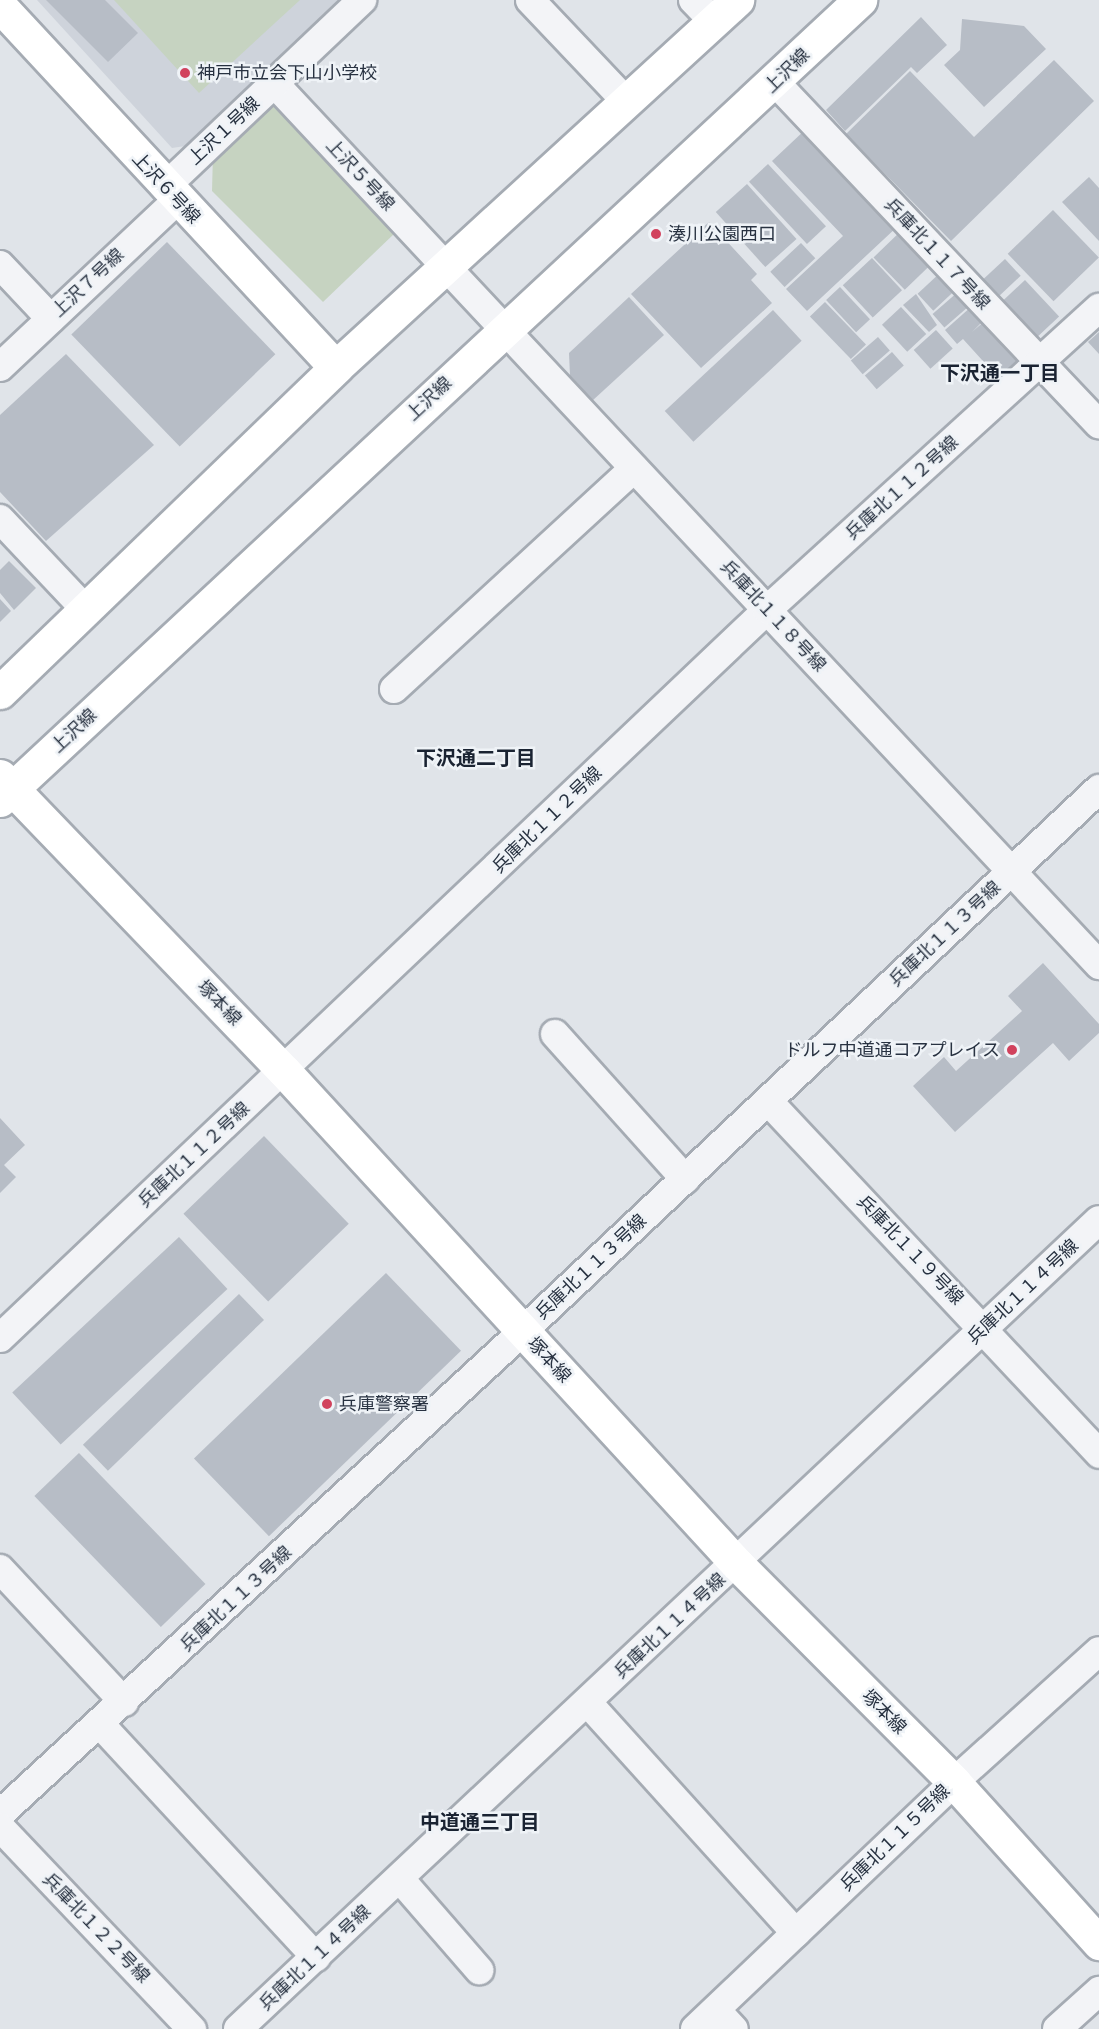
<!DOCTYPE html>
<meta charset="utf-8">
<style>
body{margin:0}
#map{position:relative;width:1099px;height:2029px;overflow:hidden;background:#e0e4e9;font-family:Montserrat,"Noto Sans JP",sans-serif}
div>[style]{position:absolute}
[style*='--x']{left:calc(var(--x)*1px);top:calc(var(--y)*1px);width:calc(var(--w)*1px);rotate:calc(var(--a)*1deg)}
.built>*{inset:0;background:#ced3db}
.green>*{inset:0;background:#c6d3c1}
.building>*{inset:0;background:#b7bdc6;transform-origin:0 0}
.roads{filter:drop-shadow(2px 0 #a5abb3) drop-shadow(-2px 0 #a5abb3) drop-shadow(0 2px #a5abb3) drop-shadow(0 -2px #a5abb3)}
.street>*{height:28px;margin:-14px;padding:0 14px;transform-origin:14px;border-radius:14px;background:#f3f4f7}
.secondary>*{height:33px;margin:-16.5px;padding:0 16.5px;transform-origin:16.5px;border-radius:16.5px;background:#fff}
.primary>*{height:33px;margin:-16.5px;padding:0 16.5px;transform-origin:16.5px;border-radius:16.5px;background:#fff}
.dots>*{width:16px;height:16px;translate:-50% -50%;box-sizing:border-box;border:3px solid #eff3f7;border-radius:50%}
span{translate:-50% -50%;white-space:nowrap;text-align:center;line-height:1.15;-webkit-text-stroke:5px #eff3f7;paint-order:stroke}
.street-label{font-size:18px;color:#283241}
.poi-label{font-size:18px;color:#283241}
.left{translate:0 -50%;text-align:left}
.right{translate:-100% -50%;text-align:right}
.neighbourhood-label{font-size:20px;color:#1a2332;font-weight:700}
</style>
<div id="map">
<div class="built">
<i style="clip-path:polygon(37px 0,340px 0,192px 145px,172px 148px)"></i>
</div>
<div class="green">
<i style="clip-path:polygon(114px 0,300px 0,199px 93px)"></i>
<i style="clip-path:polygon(263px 103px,278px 105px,395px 233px,323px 302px,212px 191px,213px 153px)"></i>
</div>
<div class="building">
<i style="clip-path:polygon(46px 0,105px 0,138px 33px,108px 62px)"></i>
<i style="clip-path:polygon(921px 17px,947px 45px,917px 73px,911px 67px,845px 131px,826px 110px)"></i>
<i style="clip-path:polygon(962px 19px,1024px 26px,1046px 49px,984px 107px,944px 65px,960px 50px)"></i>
<i style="clip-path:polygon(1054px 60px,1094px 101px,951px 241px,846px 134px,910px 71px,974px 137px)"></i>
<i style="clip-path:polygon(806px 129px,898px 226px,807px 311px,786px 289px,843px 236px,772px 161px)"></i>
<i style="left:768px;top:164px;width:85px;height:26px;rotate:47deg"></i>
<i style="clip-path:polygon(1089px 177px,1099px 188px,1099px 241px,1062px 202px)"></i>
<i style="left:747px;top:184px;width:74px;height:42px;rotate:48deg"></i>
<i style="left:1053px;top:210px;width:66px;height:63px;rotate:46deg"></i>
<i style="clip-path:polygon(709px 222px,757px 274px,751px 280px,772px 303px,701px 368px,631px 294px)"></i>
<i style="left:903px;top:229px;width:45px;height:41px;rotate:46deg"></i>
<i style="left:167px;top:242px;width:156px;height:133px;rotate:46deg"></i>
<i style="left:801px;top:243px;width:21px;height:42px;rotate:47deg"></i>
<i style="left:872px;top:258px;width:44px;height:40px;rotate:47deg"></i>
<i style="left:1005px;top:259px;width:23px;height:32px;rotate:47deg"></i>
<i style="left:941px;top:272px;width:23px;height:32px;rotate:47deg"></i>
<i style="left:1025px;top:280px;width:50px;height:31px;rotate:47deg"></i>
<i style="left:840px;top:287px;width:44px;height:19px;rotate:47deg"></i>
<i style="left:959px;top:291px;width:18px;height:35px;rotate:49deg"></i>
<i style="clip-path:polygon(916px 294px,937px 325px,929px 332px,903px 305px)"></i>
<i style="clip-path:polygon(629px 297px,664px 335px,592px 401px,570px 376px,569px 353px)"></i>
<i style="left:825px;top:302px;width:59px;height:21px;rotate:46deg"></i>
<i style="clip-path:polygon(972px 306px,984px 320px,972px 332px,987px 319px,1019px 355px,1017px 367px,1001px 381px,963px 339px,957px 344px,945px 330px)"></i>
<i style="left:901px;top:307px;width:37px;height:26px;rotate:47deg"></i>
<i style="left:773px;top:310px;width:42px;height:148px;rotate:47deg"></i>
<i style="left:936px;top:330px;width:25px;height:30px;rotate:48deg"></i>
<i style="clip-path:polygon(1099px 332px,1099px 354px,1088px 342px)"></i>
<i style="left:878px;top:337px;width:18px;height:36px;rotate:49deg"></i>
<i style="left:892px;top:352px;width:18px;height:36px;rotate:49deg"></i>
<i style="clip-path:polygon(66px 354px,154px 445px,46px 541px,0 492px,0 415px)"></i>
<i style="clip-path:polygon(9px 561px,36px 588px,14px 610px,0 593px,0 570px)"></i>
<i style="clip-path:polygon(0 599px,11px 611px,0 622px)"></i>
<i style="clip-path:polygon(1043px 963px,1099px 1024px,1099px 1033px,1069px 1061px,1053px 1043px,955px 1132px,913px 1086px,944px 1057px,956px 1071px,1022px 1011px,1008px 996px)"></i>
<i style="clip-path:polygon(0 1118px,25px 1145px,4px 1165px,16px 1177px,0 1193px)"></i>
<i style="left:264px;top:1136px;width:122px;height:112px;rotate:46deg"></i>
<i style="left:179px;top:1237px;width:71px;height:228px;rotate:47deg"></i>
<i style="left:386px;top:1273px;width:108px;height:267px;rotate:46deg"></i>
<i style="left:239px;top:1294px;width:36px;height:217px;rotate:46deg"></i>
<i style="left:79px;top:1453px;width:182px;height:62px;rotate:46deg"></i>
</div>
<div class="roads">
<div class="street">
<i style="--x:530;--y:0;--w:139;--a:46.5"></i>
<i style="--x:693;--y:0;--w:29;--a:46"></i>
<i style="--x:274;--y:83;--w:1208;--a:46.91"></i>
<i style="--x:776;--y:83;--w:470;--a:46.6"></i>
<i style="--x:165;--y:187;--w:272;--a:-43.5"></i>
<i style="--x:0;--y:265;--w:74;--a:46.6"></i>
<i style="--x:0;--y:367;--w:243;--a:-43.3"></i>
<i style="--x:0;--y:519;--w:124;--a:46.6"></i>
<i style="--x:394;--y:689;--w:326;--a:-42.6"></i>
<i style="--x:555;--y:1034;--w:195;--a:48.1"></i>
<i style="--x:768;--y:1101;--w:484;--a:46.8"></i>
<i style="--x:0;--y:1338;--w:1057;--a:-43.51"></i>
<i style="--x:767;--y:610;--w:449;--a:-42.3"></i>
<i style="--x:0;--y:1569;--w:182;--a:47"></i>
<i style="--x:588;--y:1703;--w:310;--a:47.9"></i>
<i style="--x:100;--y:1724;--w:318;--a:47.2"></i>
<i style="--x:0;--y:1814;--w:712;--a:-42.72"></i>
<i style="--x:523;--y:1331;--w:791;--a:-43.26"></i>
<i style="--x:0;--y:1827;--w:279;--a:46.5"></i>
<i style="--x:400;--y:1879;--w:121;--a:49"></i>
<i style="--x:716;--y:2010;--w:26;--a:47"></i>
<i style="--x:238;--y:2029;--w:1181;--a:-43.22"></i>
<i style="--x:695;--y:2029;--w:358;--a:-43.6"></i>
<i style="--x:954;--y:1782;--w:195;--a:-42.1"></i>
<i style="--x:1057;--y:2029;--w:57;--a:-42.1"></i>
</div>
<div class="secondary">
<i style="--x:0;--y:6;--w:493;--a:47.1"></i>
<i style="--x:0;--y:776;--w:409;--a:46.1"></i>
<i style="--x:284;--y:1071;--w:670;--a:47.42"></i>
<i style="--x:737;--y:1564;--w:308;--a:45.1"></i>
<i style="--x:954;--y:1782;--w:217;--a:48"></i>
</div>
<div class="primary">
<i style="--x:0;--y:692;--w:467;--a:-44"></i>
<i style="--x:336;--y:367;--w:544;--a:-42.47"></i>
<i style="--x:0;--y:800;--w:1175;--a:-42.93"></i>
</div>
</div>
<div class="dots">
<i style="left:185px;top:73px;background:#d1425d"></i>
<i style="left:656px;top:234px;background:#d1425d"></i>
<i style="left:1012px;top:1050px;background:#d1425d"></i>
<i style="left:327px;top:1404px;background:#d1425d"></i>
</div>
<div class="street-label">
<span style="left:787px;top:71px;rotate:-44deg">上沢線</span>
<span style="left:224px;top:131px;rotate:-43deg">上沢１号線</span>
<span style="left:360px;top:175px;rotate:47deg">上沢５号線</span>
<span style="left:166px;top:188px;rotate:47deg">上沢６号線</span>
<span style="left:937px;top:254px;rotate:47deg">兵庫北１１７号線</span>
<span style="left:88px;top:283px;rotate:-43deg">上沢７号線</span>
<span style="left:429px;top:399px;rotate:-43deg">上沢線</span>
<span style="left:902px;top:488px;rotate:-42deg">兵庫北１１２号線</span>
<span style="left:773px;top:616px;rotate:47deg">兵庫北１１８号線</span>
<span style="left:74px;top:731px;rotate:-43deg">上沢線</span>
<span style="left:547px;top:820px;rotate:-44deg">兵庫北１１２号線</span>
<span style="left:945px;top:934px;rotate:-43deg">兵庫北１１３号線</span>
<span style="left:219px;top:1003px;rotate:46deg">塚本線</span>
<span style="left:194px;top:1155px;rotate:-43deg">兵庫北１１２号線</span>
<span style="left:910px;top:1250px;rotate:46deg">兵庫北１１９号線</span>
<span style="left:591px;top:1267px;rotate:-43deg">兵庫北１１３号線</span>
<span style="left:1023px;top:1292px;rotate:-43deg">兵庫北１１４号線</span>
<span style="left:549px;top:1360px;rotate:47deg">塚本線</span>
<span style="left:236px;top:1599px;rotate:-43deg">兵庫北１１３号線</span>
<span style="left:670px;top:1626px;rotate:-43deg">兵庫北１１４号線</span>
<span style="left:884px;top:1712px;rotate:45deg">塚本線</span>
<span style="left:895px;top:1838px;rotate:-44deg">兵庫北１１５号線</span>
<span style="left:96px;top:1928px;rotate:46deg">兵庫北１２２号線</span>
<span style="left:315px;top:1958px;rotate:-43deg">兵庫北１１４号線</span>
</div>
<div class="poi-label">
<span class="left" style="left:197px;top:73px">神戸市立会下山小学校</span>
<span class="left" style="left:668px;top:234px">湊川公園西口</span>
<span class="right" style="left:1000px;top:1050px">ドルフ中道通コアプレイス</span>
<span class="left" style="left:339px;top:1404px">兵庫警察署</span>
</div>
<div class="neighbourhood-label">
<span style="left:1000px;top:373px">下沢通一丁目</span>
<span style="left:476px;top:758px">下沢通二丁目</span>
<span style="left:480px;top:1822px">中道通三丁目</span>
</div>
</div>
